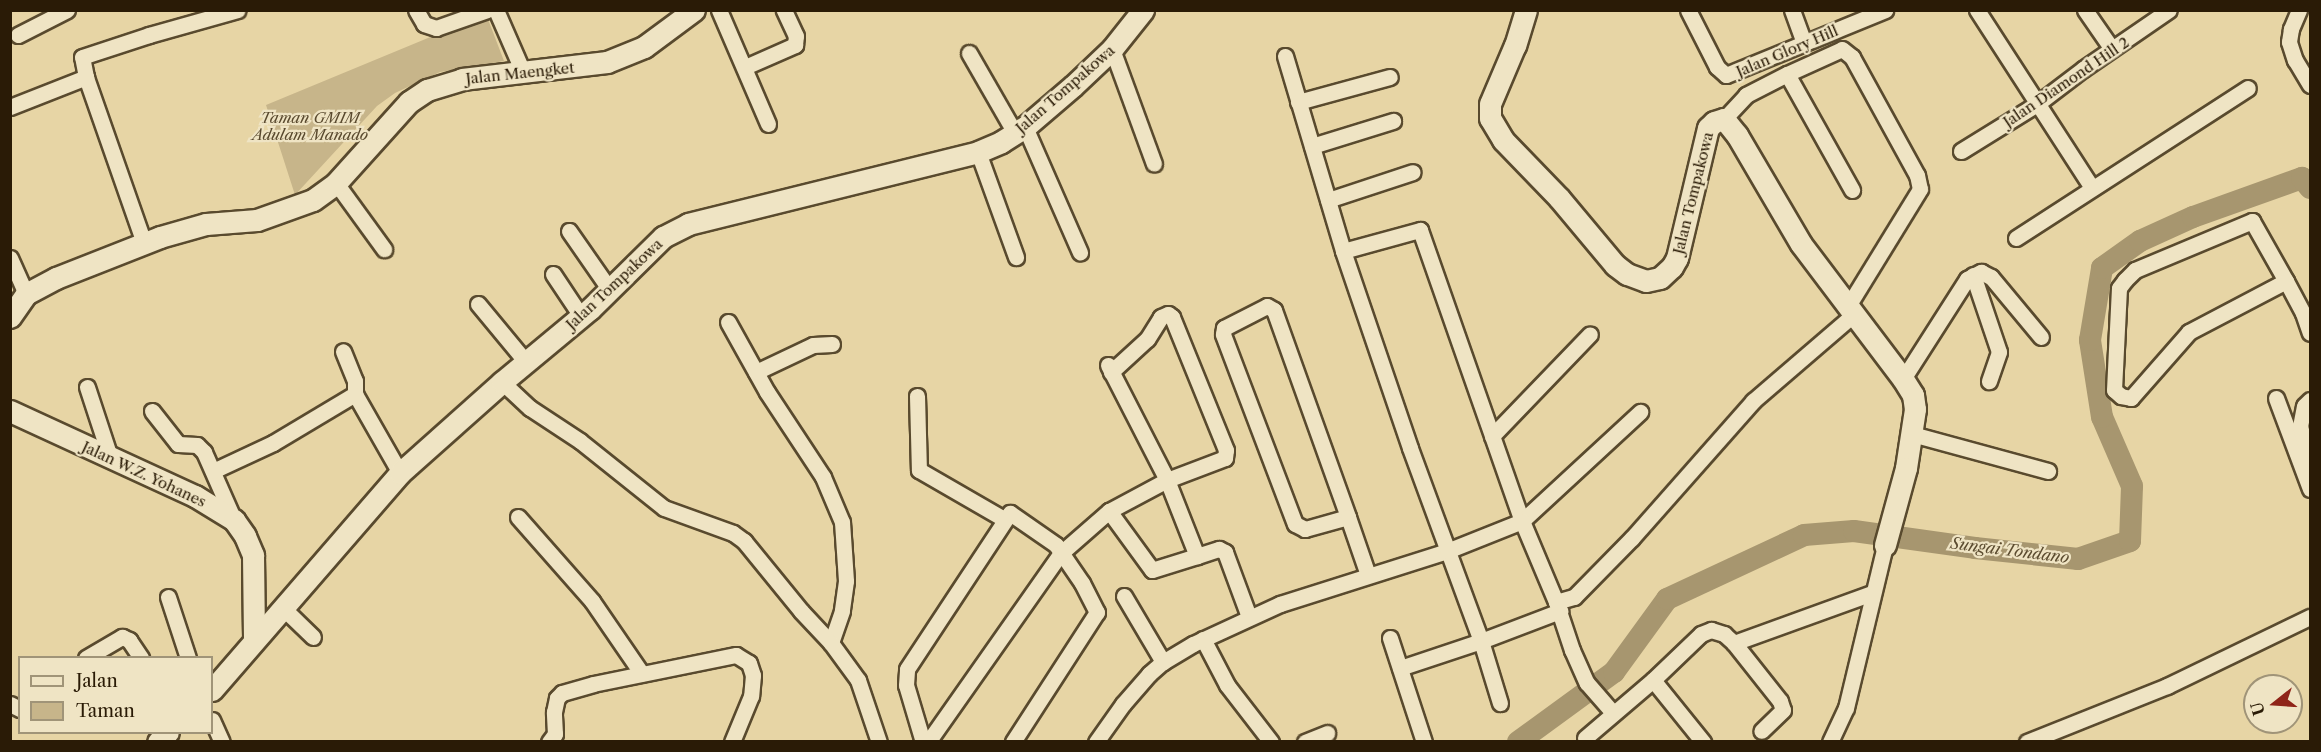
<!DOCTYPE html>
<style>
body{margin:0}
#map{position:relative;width:2321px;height:752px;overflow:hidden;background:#e7d5a5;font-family:"Libre Caslon Text",serif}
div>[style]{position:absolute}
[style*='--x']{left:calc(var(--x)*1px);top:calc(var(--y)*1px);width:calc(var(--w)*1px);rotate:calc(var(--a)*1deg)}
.green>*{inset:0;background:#c7b58a}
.river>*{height:22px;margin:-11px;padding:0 11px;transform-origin:11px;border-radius:11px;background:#a7966f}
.roads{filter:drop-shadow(2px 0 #594a2e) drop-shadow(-2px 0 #594a2e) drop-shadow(0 2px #594a2e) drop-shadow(0 -2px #594a2e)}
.street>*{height:15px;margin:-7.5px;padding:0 7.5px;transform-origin:7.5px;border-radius:7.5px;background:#efe4c4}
.secondary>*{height:21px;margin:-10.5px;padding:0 10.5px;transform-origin:10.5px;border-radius:10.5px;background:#efe4c4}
span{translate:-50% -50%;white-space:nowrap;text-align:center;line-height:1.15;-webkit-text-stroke:4.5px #efe4c4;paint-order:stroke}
.street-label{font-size:15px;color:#2a1b06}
.park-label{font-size:15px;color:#59492e;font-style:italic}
.water-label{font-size:16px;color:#5c4c30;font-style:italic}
.frame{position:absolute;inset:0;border:12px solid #2a1b06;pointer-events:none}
.legend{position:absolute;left:18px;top:656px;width:195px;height:78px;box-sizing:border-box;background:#efe4c4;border:2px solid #a09478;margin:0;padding:8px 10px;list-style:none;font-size:18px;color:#2a1b06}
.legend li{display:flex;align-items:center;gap:12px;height:30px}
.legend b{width:30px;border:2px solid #a09478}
.north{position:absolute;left:2243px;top:674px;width:60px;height:60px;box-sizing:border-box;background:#efe4c4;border:2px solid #a09478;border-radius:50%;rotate:253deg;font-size:16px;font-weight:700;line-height:24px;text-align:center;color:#2a1b06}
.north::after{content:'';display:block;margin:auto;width:21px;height:27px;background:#8f2418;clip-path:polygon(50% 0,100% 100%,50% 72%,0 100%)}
</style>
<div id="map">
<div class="green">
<i style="clip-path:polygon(486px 14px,504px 61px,440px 72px,395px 93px,377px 106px,295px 195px,266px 105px)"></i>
</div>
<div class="river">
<i style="--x:1518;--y:742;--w:119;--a:-36.1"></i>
<i style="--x:1614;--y:672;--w:90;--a:-54"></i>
<i style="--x:1667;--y:599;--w:151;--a:-25"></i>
<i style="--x:1804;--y:535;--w:50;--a:-4.6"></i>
<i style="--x:1854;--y:531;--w:122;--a:8"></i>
<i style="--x:1975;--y:548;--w:104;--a:6.1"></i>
<i style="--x:2078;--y:559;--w:55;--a:-19.1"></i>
<i style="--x:2130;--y:541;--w:55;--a:-87.9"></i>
<i style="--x:2132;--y:486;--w:75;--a:-113.5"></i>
<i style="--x:2102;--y:417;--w:78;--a:-98.9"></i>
<i style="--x:2090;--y:340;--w:73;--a:-80.5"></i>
<i style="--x:2102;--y:268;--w:47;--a:-35.4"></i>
<i style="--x:2140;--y:241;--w:58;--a:-24.4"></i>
<i style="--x:2193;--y:217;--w:116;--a:-19.7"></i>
<i style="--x:2302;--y:178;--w:13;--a:51"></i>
</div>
<div class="roads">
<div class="street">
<i style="--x:416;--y:10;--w:16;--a:60"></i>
<i style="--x:424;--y:24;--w:13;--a:18"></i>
<i style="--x:436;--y:28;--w:54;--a:-19.4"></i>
<i style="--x:496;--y:10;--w:68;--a:66.5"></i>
<i style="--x:719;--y:10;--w:124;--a:66.7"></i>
<i style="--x:1688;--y:10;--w:64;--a:63"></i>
<i style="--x:1717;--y:67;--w:12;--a:42"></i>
<i style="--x:1726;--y:75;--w:172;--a:-22.2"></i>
<i style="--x:1792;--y:10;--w:35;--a:70"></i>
<i style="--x:1977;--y:10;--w:212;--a:57.1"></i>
<i style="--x:2085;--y:10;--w:47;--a:55.3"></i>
<i style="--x:2299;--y:10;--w:21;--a:113"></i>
<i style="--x:2291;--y:29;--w:13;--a:99"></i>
<i style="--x:2289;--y:42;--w:19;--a:72"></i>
<i style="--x:2295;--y:60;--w:29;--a:59"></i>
<i style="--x:18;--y:35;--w:55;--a:-27"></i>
<i style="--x:1112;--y:49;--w:122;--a:69.9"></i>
<i style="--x:969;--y:53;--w:92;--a:60.1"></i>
<i style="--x:1285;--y:56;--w:203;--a:73.4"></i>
<i style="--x:1343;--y:251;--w:208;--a:71.2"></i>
<i style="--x:1410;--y:448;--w:206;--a:69.8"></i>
<i style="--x:1481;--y:641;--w:65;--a:73"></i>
<i style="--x:745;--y:67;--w:55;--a:-23.7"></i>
<i style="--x:795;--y:45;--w:9;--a:-84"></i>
<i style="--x:796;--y:36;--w:29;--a:-115"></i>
<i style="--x:1787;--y:74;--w:133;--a:60.7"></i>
<i style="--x:1298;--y:102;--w:95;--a:-15.2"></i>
<i style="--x:10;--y:107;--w:82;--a:-21.5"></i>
<i style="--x:1724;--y:119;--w:33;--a:-47"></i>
<i style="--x:1746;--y:95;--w:46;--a:-27.1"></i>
<i style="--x:1787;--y:74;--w:60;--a:-24.4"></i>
<i style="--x:1842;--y:49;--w:13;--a:39"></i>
<i style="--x:1852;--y:57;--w:135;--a:61.2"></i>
<i style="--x:1917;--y:175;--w:14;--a:78"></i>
<i style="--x:1920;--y:189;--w:137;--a:121.6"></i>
<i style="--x:1025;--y:127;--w:137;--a:66.3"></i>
<i style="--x:1312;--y:146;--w:85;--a:-17.2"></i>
<i style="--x:1961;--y:151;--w:89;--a:-31.7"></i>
<i style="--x:2037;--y:104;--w:58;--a:-37.3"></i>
<i style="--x:2083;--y:69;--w:104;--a:-34.5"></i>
<i style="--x:978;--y:152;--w:112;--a:70.1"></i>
<i style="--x:336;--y:183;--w:82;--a:54"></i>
<i style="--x:1328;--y:200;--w:89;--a:-18.2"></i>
<i style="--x:569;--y:231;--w:72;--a:55.2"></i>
<i style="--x:2016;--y:238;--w:276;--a:-32.9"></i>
<i style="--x:144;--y:243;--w:176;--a:-109.3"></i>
<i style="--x:86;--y:77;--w:20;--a:-101"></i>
<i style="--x:82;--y:57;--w:71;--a:-18.2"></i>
<i style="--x:149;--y:35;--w:92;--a:-15.7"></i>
<i style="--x:1343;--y:251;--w:80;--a:-15.3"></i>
<i style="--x:1420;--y:230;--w:308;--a:70.7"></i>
<i style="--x:1522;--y:521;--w:161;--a:-42.7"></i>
<i style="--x:10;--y:258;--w:39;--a:66"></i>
<i style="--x:553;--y:274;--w:50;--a:56.3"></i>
<i style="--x:1973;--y:275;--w:81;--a:71.3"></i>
<i style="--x:1999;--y:352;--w:31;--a:109"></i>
<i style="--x:2286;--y:281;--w:110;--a:152.3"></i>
<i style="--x:2189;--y:332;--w:88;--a:131.3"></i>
<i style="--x:2131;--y:398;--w:10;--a:-169"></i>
<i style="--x:2121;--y:396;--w:9;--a:-139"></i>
<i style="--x:2114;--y:390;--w:102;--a:-87.2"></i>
<i style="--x:2119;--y:288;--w:10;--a:-53"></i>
<i style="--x:2125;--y:280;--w:14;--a:-45"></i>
<i style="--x:2135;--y:270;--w:127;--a:-22.7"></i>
<i style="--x:2252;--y:221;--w:69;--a:60.5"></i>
<i style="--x:2286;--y:281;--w:36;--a:62"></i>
<i style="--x:2303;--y:313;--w:21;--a:71"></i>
<i style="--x:478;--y:304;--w:75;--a:50.4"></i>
<i style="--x:728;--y:322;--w:80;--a:60.9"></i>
<i style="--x:767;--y:392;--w:102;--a:56.6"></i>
<i style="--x:823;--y:477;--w:49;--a:67.1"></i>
<i style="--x:842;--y:522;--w:59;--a:86.1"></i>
<i style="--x:846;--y:581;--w:30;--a:98"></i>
<i style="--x:842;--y:611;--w:34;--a:109"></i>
<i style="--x:1108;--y:365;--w:129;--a:62.8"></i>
<i style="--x:1167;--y:480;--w:82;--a:68.5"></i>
<i style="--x:1197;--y:556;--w:23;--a:-18"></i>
<i style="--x:1219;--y:549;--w:7;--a:27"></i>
<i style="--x:1225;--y:552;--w:69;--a:69.7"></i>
<i style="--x:756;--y:372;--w:63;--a:-25.3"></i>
<i style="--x:813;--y:345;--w:19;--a:-3"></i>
<i style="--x:1903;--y:379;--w:119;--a:-57.4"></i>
<i style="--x:1967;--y:279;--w:16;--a:-27"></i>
<i style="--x:1981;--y:272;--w:11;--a:27"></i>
<i style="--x:1991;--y:277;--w:78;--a:50.2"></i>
<i style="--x:502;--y:382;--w:38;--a:43"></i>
<i style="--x:530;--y:408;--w:60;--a:33.4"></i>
<i style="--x:580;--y:441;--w:107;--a:38.6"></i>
<i style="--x:664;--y:508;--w:73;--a:19.9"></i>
<i style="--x:733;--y:533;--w:14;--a:36"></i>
<i style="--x:744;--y:541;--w:90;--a:50.8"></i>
<i style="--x:801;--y:611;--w:44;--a:46.8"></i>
<i style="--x:831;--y:643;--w:46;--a:53.9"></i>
<i style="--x:858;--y:680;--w:65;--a:71.3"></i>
<i style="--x:87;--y:387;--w:74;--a:71.8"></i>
<i style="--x:355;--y:394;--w:91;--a:60.3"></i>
<i style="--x:917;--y:396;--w:74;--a:88.5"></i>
<i style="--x:919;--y:470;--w:98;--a:30"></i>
<i style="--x:2276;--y:398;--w:97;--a:69.5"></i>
<i style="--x:2310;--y:400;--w:8;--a:135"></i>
<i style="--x:2304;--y:406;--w:20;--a:101"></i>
<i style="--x:2300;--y:426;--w:38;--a:75"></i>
<i style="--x:152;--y:411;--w:42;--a:51.8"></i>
<i style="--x:178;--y:444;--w:19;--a:3"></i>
<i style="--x:197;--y:445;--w:10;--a:45"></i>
<i style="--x:204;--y:452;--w:74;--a:66.2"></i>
<i style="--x:1912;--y:434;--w:141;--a:15.2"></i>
<i style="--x:1492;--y:436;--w:141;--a:-46.1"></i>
<i style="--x:213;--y:471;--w:66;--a:-25"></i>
<i style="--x:273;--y:443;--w:96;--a:-30.9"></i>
<i style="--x:355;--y:394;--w:13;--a:-90"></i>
<i style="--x:355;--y:381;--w:32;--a:-112"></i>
<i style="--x:1109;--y:511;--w:66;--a:-28.1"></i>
<i style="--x:1167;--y:480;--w:62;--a:-20.8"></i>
<i style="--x:1225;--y:458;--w:8;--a:-83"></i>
<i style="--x:1226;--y:450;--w:144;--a:-112.1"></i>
<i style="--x:1172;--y:317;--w:5;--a:-143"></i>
<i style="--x:1168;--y:314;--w:8;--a:157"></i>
<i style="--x:1161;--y:317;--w:26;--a:122"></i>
<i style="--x:1147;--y:339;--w:49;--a:137.5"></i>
<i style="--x:518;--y:517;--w:112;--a:48.6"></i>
<i style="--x:592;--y:601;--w:88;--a:55.6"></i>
<i style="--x:1348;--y:517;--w:45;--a:164.4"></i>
<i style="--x:1305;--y:529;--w:11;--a:-153"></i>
<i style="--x:1295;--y:524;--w:203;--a:-110.8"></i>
<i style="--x:1223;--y:334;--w:6;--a:-81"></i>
<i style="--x:1224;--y:328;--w:48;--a:-27.1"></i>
<i style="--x:1267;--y:306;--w:8;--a:30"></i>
<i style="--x:1274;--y:310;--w:220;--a:70.3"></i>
<i style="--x:1348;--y:517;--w:61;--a:71"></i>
<i style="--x:1124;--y:596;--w:77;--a:59.4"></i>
<i style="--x:168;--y:597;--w:64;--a:71.8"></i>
<i style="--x:1556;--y:602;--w:51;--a:71.6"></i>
<i style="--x:1572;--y:650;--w:36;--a:66"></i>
<i style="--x:1587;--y:683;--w:40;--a:49"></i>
<i style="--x:282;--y:607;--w:43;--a:44.1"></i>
<i style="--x:1390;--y:638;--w:109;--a:71.9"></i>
<i style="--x:1203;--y:639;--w:52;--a:62.4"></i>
<i style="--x:1227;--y:685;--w:72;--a:52.3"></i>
<i style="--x:1734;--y:643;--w:147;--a:-19.9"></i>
<i style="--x:86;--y:658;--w:42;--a:-30.3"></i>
<i style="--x:122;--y:637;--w:8;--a:23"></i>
<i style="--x:129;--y:640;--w:22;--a:56"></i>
<i style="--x:1400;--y:668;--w:85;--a:-18.4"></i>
<i style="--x:1481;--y:641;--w:85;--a:-20.8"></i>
<i style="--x:1653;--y:680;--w:80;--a:51.1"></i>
<i style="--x:10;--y:704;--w:11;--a:27"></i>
<i style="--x:212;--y:720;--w:24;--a:66"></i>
<i style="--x:1585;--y:738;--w:89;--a:-40.5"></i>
<i style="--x:1653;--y:680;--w:66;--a:-43.8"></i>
<i style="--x:1701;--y:634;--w:11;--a:-22"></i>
<i style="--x:1711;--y:630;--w:14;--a:17"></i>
<i style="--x:1724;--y:634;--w:13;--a:42"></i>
<i style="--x:1734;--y:643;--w:74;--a:51.6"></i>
<i style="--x:1780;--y:701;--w:9;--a:72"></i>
<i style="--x:1783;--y:710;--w:30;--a:136"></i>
<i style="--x:549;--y:742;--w:10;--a:-53"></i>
<i style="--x:555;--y:734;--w:22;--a:-93"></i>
<i style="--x:554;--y:712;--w:14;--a:-78"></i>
<i style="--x:557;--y:698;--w:7;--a:-45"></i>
<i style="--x:562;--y:693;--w:32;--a:-16"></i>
<i style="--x:593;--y:684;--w:146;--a:-11.5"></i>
<i style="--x:736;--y:655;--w:15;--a:32"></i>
<i style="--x:749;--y:663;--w:13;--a:72"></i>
<i style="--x:753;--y:675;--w:21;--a:95"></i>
<i style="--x:751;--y:696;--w:50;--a:112.4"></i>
<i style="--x:923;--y:742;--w:59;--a:-106.6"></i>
<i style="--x:906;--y:685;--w:16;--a:-86"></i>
<i style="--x:907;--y:669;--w:187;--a:-56.6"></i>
<i style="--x:1010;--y:513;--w:56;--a:34.8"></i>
<i style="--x:1056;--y:545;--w:46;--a:55.6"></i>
<i style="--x:1082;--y:583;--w:33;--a:63"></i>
<i style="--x:1097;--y:612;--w:155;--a:122.9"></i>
<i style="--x:928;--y:742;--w:231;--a:-54.9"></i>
<i style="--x:1061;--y:553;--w:64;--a:-41.2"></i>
<i style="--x:1109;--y:511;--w:73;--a:53.9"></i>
<i style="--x:1152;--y:570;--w:47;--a:-17.3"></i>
<i style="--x:1096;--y:742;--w:47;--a:-54.6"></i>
<i style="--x:1123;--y:704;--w:40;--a:-49"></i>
<i style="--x:1149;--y:674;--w:18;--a:-41"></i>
<i style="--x:1163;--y:662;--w:35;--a:-31"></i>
<i style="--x:1193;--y:644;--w:96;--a:-24.7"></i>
<i style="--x:1280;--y:604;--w:175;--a:-17.6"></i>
<i style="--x:1447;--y:551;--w:81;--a:-21.8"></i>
<i style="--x:1522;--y:521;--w:88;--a:67.2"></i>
<i style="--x:1556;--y:602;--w:19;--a:-16"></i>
<i style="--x:1574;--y:597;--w:83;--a:-45.5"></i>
<i style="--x:1632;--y:538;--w:183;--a:-48.5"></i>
<i style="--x:1753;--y:401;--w:133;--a:-40.7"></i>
<i style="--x:1305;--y:742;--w:24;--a:-22"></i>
<i style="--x:1830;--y:742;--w:38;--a:-65"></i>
<i style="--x:1846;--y:708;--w:168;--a:-76.5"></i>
<i style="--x:2027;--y:742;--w:151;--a:-21.8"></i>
<i style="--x:2167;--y:686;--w:159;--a:-25.8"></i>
</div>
<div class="secondary">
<i style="--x:1526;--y:10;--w:37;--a:107"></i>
<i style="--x:1515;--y:45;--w:64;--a:113"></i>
<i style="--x:1490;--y:104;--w:14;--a:90"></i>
<i style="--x:1490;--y:118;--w:26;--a:59"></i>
<i style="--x:1503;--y:140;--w:81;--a:46"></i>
<i style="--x:1559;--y:198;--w:87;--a:50.1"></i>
<i style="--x:1615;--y:265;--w:15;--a:37"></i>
<i style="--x:1627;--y:274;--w:20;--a:20"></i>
<i style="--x:1646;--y:281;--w:14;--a:-12"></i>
<i style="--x:1660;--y:278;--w:16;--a:-43"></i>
<i style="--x:1672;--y:267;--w:10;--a:-61"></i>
<i style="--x:1677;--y:258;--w:134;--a:-76.6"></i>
<i style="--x:1708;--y:128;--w:8;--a:-45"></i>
<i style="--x:1714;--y:122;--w:10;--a:-17"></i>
<i style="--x:1724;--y:119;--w:21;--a:51"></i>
<i style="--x:1737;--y:135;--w:126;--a:59.6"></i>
<i style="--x:1801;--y:244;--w:169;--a:52.9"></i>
<i style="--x:1903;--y:379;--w:19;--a:58"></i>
<i style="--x:1913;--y:395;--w:14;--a:82"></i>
<i style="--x:1915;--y:409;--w:60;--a:98.7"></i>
<i style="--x:1906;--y:468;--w:80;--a:105.3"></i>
<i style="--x:10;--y:317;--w:28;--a:-55"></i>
<i style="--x:26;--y:294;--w:34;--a:-28"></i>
<i style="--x:56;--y:278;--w:112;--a:-21.5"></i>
<i style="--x:160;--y:237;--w:48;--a:-15.8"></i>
<i style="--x:206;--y:224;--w:51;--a:-4.5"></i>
<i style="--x:257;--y:220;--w:59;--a:-19.7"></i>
<i style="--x:313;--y:200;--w:29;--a:-36"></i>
<i style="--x:336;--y:183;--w:109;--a:-48"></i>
<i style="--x:409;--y:102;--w:22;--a:-34"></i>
<i style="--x:427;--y:90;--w:37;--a:-17"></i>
<i style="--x:462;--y:79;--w:146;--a:-6.7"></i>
<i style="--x:607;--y:62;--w:40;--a:-22"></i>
<i style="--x:644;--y:47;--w:62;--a:-36.5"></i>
<i style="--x:10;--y:411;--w:204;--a:24.7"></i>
<i style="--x:195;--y:496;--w:46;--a:31.6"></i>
<i style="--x:234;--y:520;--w:19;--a:55"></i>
<i style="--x:245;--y:536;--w:21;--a:67"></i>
<i style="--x:253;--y:555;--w:84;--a:89.3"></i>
<i style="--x:212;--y:690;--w:287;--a:-49.1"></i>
<i style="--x:400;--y:473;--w:137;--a:-41.7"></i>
<i style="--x:502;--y:382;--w:114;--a:-39.7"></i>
<i style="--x:590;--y:309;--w:103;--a:-44.6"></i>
<i style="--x:663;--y:237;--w:28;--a:-27"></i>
<i style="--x:688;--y:224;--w:299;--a:-13.9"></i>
<i style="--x:978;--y:152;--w:25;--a:-23"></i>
<i style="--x:1001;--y:142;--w:28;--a:-32"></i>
<i style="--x:1025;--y:127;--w:63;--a:-40.5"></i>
<i style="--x:1073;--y:86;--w:54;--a:-43.5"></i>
<i style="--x:1112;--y:49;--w:50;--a:-51.5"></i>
<i style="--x:158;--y:742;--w:14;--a:-45"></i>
</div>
</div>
<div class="street-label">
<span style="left:1787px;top:51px;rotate:-23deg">Jalan Glory Hill</span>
<span style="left:520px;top:73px;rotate:-6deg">Jalan Maengket</span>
<span style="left:2066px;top:82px;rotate:-34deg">Jalan Diamond Hill 2</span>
<span style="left:1065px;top:89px;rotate:-41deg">Jalan Tompakowa</span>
<span style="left:1693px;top:193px;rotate:-76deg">Jalan Tompakowa</span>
<span style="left:614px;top:284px;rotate:-43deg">Jalan Tompakowa</span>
<span style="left:144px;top:474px;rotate:25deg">Jalan W.Z. Yohanes</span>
</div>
<div class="park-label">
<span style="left:310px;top:126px">Taman GMIM<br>Adulam Manado</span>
</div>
<div class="water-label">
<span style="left:2010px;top:550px;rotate:7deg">Sungai Tondano</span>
</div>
<div class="frame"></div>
<ul class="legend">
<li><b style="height:8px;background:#efe4c4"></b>Jalan</li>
<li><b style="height:16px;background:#c7b58a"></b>Taman</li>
</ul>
<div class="north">U</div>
</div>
